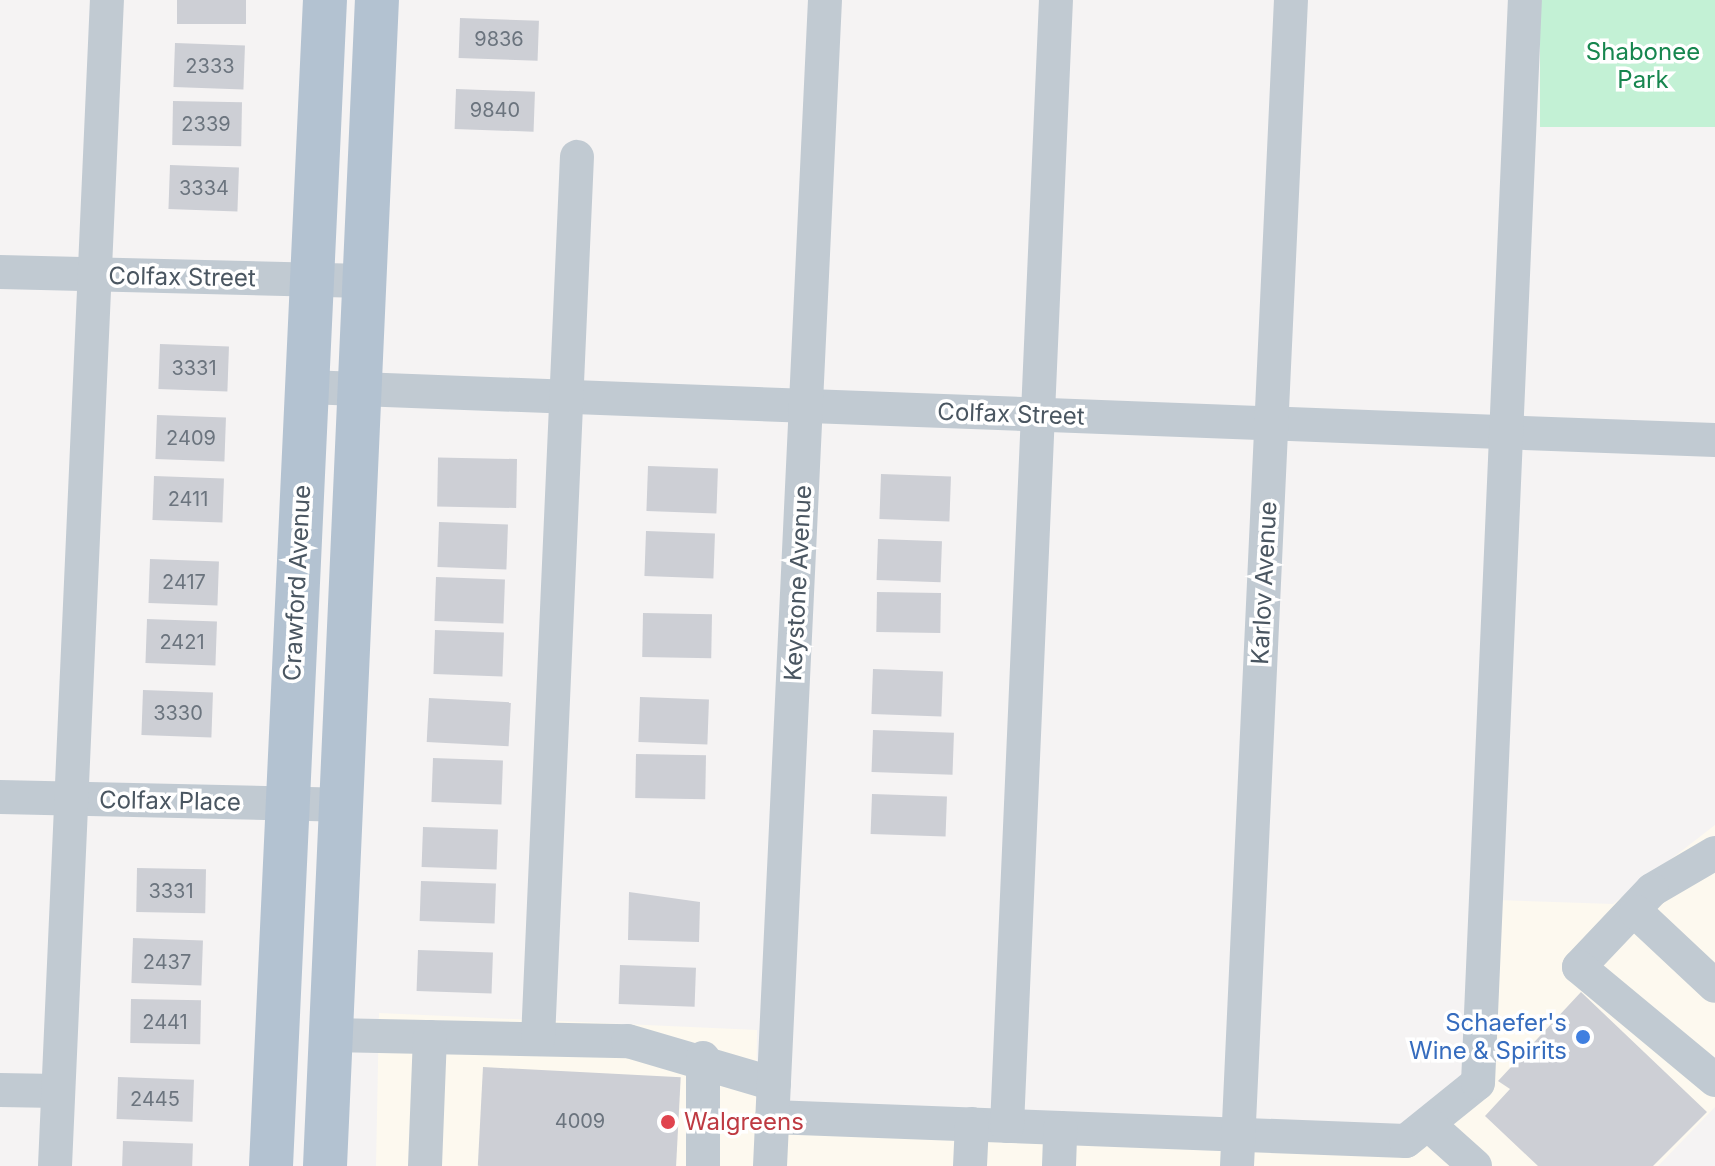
<!DOCTYPE html>
<style>
body{margin:0}
#map{position:relative;width:1715px;height:1166px;overflow:hidden;background:#f5f3f3;font-family:Inter,sans-serif}
div>[style]{position:absolute}
[style*='--x']{left:calc(var(--x)*1px);top:calc(var(--y)*1px);width:calc(var(--w)*1px);rotate:calc(var(--a)*1deg)}
.commercial>*{inset:0;background:#fdf9ef}
.green>*{inset:0;background:#c3f1d5;transform-origin:0 0}
.building>*{inset:0;background:#cdcfd5;transform-origin:0 0}
.minor>*{height:34px;margin:-17px;padding:0 17px;transform-origin:17px;border-radius:17px;background:#c1cad2}
.major>*{height:44px;margin:-22px;padding:0 22px;transform-origin:22px;border-radius:22px;background:#b3c2d1}
.dots>*{width:22px;height:22px;translate:-50% -50%;box-sizing:border-box;border:4px solid #fff;border-radius:50%}
span{translate:-50% -50%;white-space:nowrap;text-align:center;line-height:1.15;-webkit-text-stroke:7px #fff;paint-order:stroke}
.number-label{font-size:20px;color:#6b747e}
.number-label span{-webkit-text-stroke-width:0}
.park-label{font-size:24px;color:#17864f}
.street-label{font-size:24px;color:#4a5661}
.shop-label{font-size:24px;color:#366cbe}
.right{translate:-100% -50%;text-align:right}
.health-label{font-size:24px;color:#be3a42}
.left{translate:0 -50%;text-align:left}
</style>
<div id="map">
<div class="commercial">
<i style="clip-path:polygon(1715px 825px,1715px 1107px,1658px 1166px,376px 1166px,379px 1013px,757px 1030px,756px 1133px,1425px 1146px,1489px 1083px,1498px 900px,1613px 904px)"></i>
</div>
<div class="green">
<i style="left:1540px;top:0;width:175px;height:127px"></i>
</div>
<div class="building">
<i style="left:177px;top:0;width:69px;height:24px"></i>
<i style="left:460px;top:18px;width:79px;height:40px;rotate:2deg"></i>
<i style="left:175px;top:43px;width:70px;height:44px;rotate:2deg"></i>
<i style="left:456px;top:89px;width:79px;height:40px;rotate:2deg"></i>
<i style="left:173px;top:101px;width:69px;height:44px;rotate:1deg"></i>
<i style="left:170px;top:165px;width:69px;height:44px;rotate:2deg"></i>
<i style="left:160px;top:344px;width:69px;height:45px;rotate:2deg"></i>
<i style="left:157px;top:415px;width:69px;height:44px;rotate:2deg"></i>
<i style="left:517px;top:459px;width:49px;height:79px;rotate:91deg"></i>
<i style="left:648px;top:466px;width:70px;height:45px;rotate:2deg"></i>
<i style="left:881px;top:474px;width:70px;height:45px;rotate:2deg"></i>
<i style="left:154px;top:476px;width:70px;height:44px;rotate:2deg"></i>
<i style="left:439px;top:522px;width:69px;height:45px;rotate:2deg"></i>
<i style="left:646px;top:531px;width:69px;height:45px;rotate:2deg"></i>
<i style="left:878px;top:539px;width:64px;height:41px;rotate:2deg"></i>
<i style="left:150px;top:559px;width:69px;height:44px;rotate:2deg"></i>
<i style="left:436px;top:577px;width:69px;height:44px;rotate:2deg"></i>
<i style="left:877px;top:592px;width:64px;height:40px;rotate:1deg"></i>
<i style="left:643px;top:613px;width:69px;height:44px;rotate:1deg"></i>
<i style="left:147px;top:619px;width:70px;height:44px;rotate:2deg"></i>
<i style="left:435px;top:630px;width:69px;height:44px;rotate:2deg"></i>
<i style="left:873px;top:669px;width:70px;height:45px;rotate:2deg"></i>
<i style="left:143px;top:690px;width:70px;height:45px;rotate:2deg"></i>
<i style="left:640px;top:697px;width:69px;height:45px;rotate:2deg"></i>
<i style="left:429px;top:698px;width:82px;height:44px;rotate:3deg"></i>
<i style="left:873px;top:730px;width:81px;height:42px;rotate:2deg"></i>
<i style="left:636px;top:754px;width:70px;height:44px;rotate:1deg"></i>
<i style="left:433px;top:758px;width:70px;height:44px;rotate:2deg"></i>
<i style="left:872px;top:794px;width:75px;height:40px;rotate:2deg"></i>
<i style="left:423px;top:827px;width:75px;height:40px;rotate:2deg"></i>
<i style="left:137px;top:868px;width:69px;height:44px;rotate:1deg"></i>
<i style="left:421px;top:881px;width:75px;height:40px;rotate:2deg"></i>
<i style="clip-path:polygon(629px 892px,700px 902px,699px 942px,628px 940px)"></i>
<i style="left:133px;top:938px;width:70px;height:45px;rotate:2deg"></i>
<i style="left:418px;top:950px;width:75px;height:41px;rotate:2deg"></i>
<i style="left:620px;top:965px;width:76px;height:39px;rotate:2deg"></i>
<i style="clip-path:polygon(1581px 992px,1707px 1112px,1653px 1166px,1538px 1166px,1485px 1116px,1510px 1089px,1498px 1081px)"></i>
<i style="left:131px;top:999px;width:70px;height:44px;rotate:1deg"></i>
<i style="left:483px;top:1067px;width:198px;height:99px;rotate:3deg"></i>
<i style="left:118px;top:1077px;width:76px;height:42px;rotate:2deg"></i>
<i style="left:123px;top:1141px;width:70px;height:25px;rotate:2deg"></i>
</div>
<div class="minor">
<i style="--x:0;--y:272;--w:365;--a:1.4"></i>
<i style="--x:307;--y:387;--w:1409;--a:2.16"></i>
<i style="--x:0;--y:797;--w:341;--a:1.3"></i>
<i style="--x:1715;--y:853;--w:73;--a:149.6"></i>
<i style="--x:1652;--y:890;--w:106;--a:133.5"></i>
<i style="--x:1579;--y:967;--w:177;--a:39.7"></i>
<i style="--x:1636;--y:912;--w:108;--a:43.1"></i>
<i style="--x:331;--y:1035;--w:297;--a:1.2"></i>
<i style="--x:628;--y:1041;--w:152;--a:16.4"></i>
<i style="--x:538;--y:1039;--w:883;--a:-87.47"></i>
<i style="--x:0;--y:1090;--w:58;--a:1"></i>
<i style="--x:772;--y:1117;--w:634;--a:2.17"></i>
<i style="--x:1406;--y:1141;--w:92;--a:-38.9"></i>
<i style="--x:1478;--y:1083;--w:1084;--a:-87.52"></i>
<i style="--x:1428;--y:1124;--w:63;--a:41.8"></i>
<i style="--x:1007;--y:1126;--w:1127;--a:-87.51"></i>
<i style="--x:55;--y:1166;--w:1167;--a:-87.45"></i>
<i style="--x:425;--y:1166;--w:129;--a:-87.8"></i>
<i style="--x:703;--y:1166;--w:108;--a:-90"></i>
<i style="--x:770;--y:1166;--w:1167;--a:-87.3"></i>
<i style="--x:970;--y:1166;--w:42;--a:-87.3"></i>
<i style="--x:1059;--y:1166;--w:38;--a:-88"></i>
<i style="--x:1237;--y:1166;--w:1167;--a:-87.35"></i>
</div>
<div class="major">
<i style="--x:271;--y:1166;--w:1167;--a:-87.35"></i>
<i style="--x:325;--y:1166;--w:1167;--a:-87.45"></i>
</div>
<div class="dots">
<i style="left:1583px;top:1037px;background:#3f7fe0"></i>
<i style="left:668px;top:1122px;background:#e0444e"></i>
</div>
<div class="number-label">
<span style="left:499px;top:39px">9836</span>
<span style="left:210px;top:66px">2333</span>
<span style="left:495px;top:110px">9840</span>
<span style="left:206px;top:124px">2339</span>
<span style="left:204px;top:188px">3334</span>
<span style="left:194px;top:368px">3331</span>
<span style="left:191px;top:438px">2409</span>
<span style="left:188px;top:499px">2411</span>
<span style="left:184px;top:582px">2417</span>
<span style="left:182px;top:642px">2421</span>
<span style="left:178px;top:713px">3330</span>
<span style="left:171px;top:891px">3331</span>
<span style="left:167px;top:962px">2437</span>
<span style="left:165px;top:1022px">2441</span>
<span style="left:155px;top:1099px">2445</span>
<span style="left:580px;top:1121px">4009</span>
</div>
<div class="park-label">
<span style="left:1643px;top:66px">Shabonee<br>Park</span>
</div>
<div class="street-label">
<span style="left:182px;top:277px;rotate:1deg">Colfax Street</span>
<span style="left:1011px;top:414px;rotate:2deg">Colfax Street</span>
<span style="left:297px;top:583px;rotate:-87deg">Crawford Avenue</span>
<span style="left:798px;top:583px;rotate:-87deg">Keystone Avenue</span>
<span style="left:1264px;top:583px;rotate:-87deg">Karlov Avenue</span>
<span style="left:170px;top:801px;rotate:1deg">Colfax Place</span>
</div>
<div class="shop-label">
<span class="right" style="left:1567px;top:1037px">Schaefer's<br>Wine &amp; Spirits</span>
</div>
<div class="health-label">
<span class="left" style="left:684px;top:1122px">Walgreens</span>
</div>
</div>
